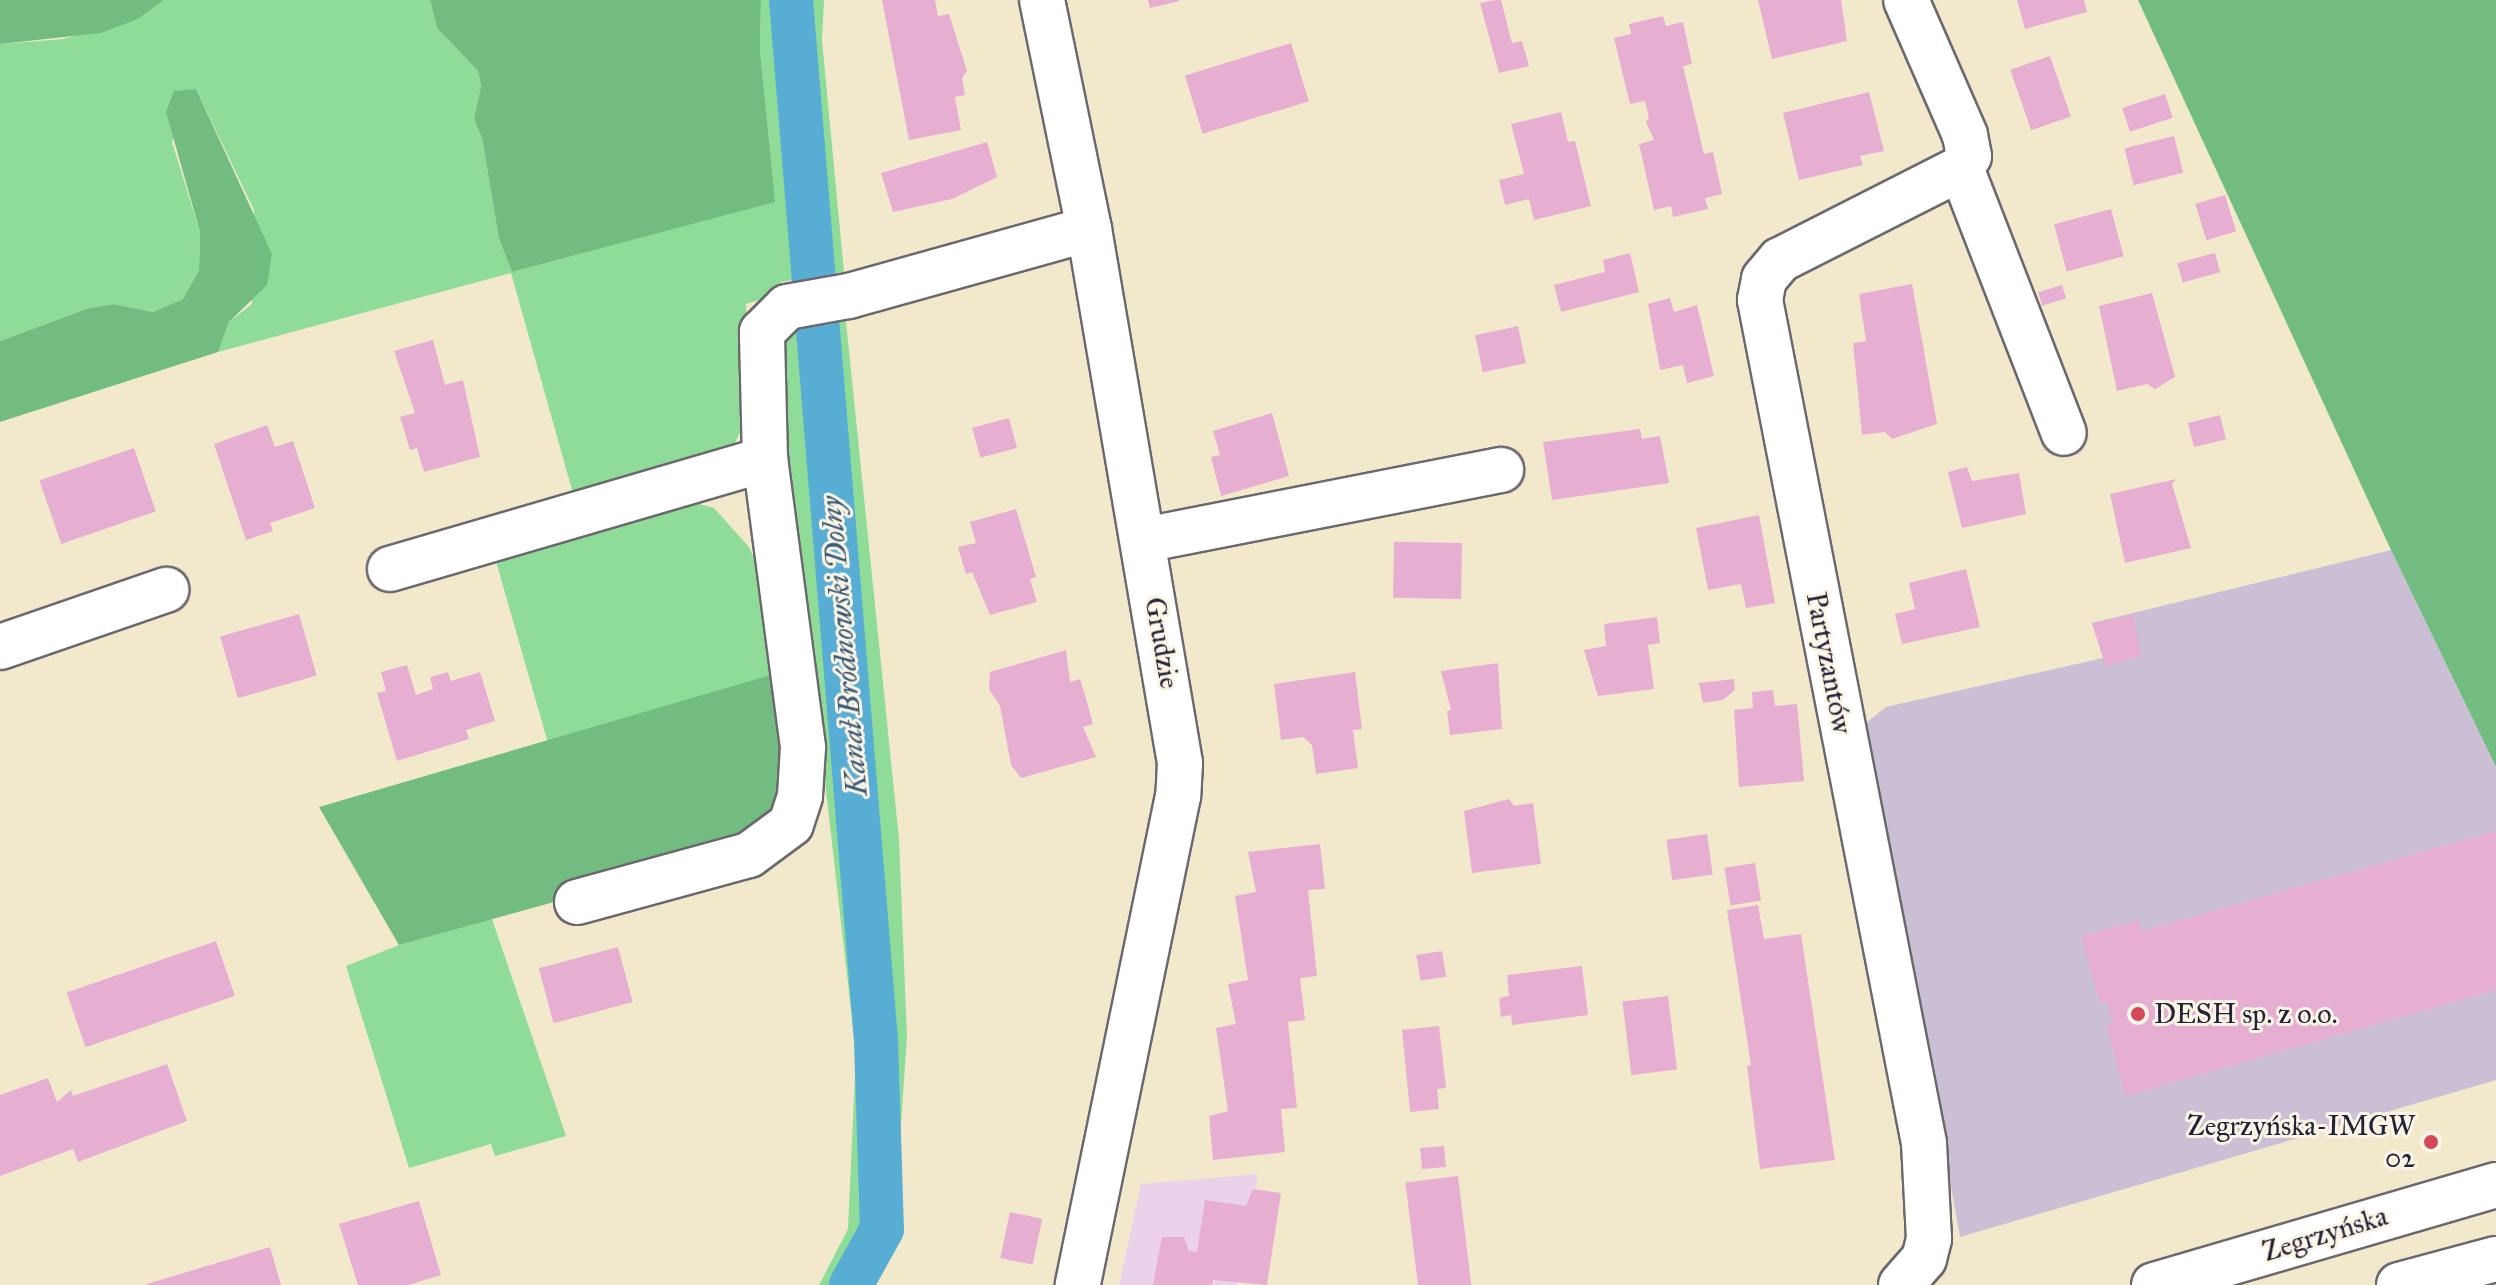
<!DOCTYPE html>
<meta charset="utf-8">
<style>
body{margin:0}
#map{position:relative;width:2496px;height:1285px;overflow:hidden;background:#f2e9cd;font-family:"IM FELL Great Primer",serif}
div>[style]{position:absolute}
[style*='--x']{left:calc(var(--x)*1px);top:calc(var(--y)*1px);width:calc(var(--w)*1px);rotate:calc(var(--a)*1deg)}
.built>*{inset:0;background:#ecd1ea}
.industrial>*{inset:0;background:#cbbfd5}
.green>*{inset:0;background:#8fdc99}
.forest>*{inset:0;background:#73bc81}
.canal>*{height:44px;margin:-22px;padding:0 22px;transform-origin:22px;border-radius:22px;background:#57add3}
.building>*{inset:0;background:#e6afd2;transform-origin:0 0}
.roads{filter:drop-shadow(2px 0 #6b686e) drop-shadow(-2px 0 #6b686e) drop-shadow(0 2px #6b686e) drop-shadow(0 -2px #6b686e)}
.minor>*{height:44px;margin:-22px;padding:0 22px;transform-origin:22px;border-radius:22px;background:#fff}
.major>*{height:44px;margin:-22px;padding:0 22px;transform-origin:22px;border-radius:22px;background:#fff}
.dots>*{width:22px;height:22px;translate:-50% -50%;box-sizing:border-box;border:4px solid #fcf5e5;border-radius:50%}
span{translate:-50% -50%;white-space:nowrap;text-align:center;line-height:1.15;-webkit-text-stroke:6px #fcf5e5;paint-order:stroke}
.street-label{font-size:28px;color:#22223b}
.poi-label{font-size:28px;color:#22223b}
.left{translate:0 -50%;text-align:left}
.right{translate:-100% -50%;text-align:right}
.water-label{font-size:30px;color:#375a78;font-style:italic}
</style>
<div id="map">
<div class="built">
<i style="clip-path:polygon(1258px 1174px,1238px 1285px,1119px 1285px,1141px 1184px)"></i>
</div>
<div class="industrial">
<i style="clip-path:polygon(2391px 550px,2496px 767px,2496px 1080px,1960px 1237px,1913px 972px,1861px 727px,1886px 707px,2103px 658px,2092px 623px)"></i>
</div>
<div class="green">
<i style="clip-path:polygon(164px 0,430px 0,437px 28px,478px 71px,481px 86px,474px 119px,482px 138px,499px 239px,512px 272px,774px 202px,760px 51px,761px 0,824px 0,822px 40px,844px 272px,781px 282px,781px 293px,746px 304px,751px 410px,730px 453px,574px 497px,511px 273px,218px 352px,229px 322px,252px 304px,254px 210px,196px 89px,172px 142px,200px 232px,199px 270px,183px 299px,153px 312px,114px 304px,89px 308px,0 341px,0 44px,63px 39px,138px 19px)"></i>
<i style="clip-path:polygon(845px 312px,899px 839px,907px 1037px,893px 1240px,876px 1285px,819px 1285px,848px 1229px,856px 1054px,777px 360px,796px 322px)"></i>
<i style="clip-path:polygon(681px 499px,714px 508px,749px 547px,770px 592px,781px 672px,548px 743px,493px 551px)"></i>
<i style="clip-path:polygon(492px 919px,566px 1136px,495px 1156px,491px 1144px,409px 1168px,346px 966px,399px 945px)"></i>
</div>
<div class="forest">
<i style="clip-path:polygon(0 0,164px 0,138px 19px,101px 33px,0 44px)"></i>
<i style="clip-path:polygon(430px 0,761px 0,760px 51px,775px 202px,512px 272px,499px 239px,482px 138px,474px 119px,481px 86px,478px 71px,437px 28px)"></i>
<i style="clip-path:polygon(2138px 0,2496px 0,2496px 767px,2391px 550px)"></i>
<i style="clip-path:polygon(196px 89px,272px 254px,267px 285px,229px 322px,218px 352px,0 422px,0 341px,89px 308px,114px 304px,153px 312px,183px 299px,199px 270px,200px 232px,166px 112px,174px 91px)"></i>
<i style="clip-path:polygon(781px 672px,789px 789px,775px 817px,731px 853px,399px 945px,319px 807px)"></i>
</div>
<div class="canal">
<i style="--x:791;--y:0;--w:1043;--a:85.33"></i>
<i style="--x:876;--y:1040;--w:189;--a:88.2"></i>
<i style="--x:882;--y:1229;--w:64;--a:119"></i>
</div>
<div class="building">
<i style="clip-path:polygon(882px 0,935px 0,938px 16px,949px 14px,967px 71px,962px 78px,965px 95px,955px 97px,961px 130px,909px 140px)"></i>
<i style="clip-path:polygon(1148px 0,1179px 0,1179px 1px,1150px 8px)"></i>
<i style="clip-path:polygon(1496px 0,1501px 0,1512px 43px,1522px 41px,1529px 66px,1499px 73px,1480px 3px)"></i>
<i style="clip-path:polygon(1758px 0,1841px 0,1847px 41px,1772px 59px)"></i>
<i style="clip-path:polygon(2017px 0,2084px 0,2087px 12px,2025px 29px)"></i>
<i style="clip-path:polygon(1663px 16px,1666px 26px,1683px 22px,1692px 64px,1683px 66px,1704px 154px,1713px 152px,1722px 194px,1705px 198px,1708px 209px,1673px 217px,1671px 206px,1654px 210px,1639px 144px,1654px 140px,1646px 122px,1649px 118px,1645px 101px,1630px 104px,1614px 38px,1631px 34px,1629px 24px)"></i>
<i style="left:1291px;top:43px;width:61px;height:111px;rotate:73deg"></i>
<i style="left:2050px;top:56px;width:64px;height:42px;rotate:71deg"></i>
<i style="clip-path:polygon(1869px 92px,1884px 151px,1860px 156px,1863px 165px,1799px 180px,1783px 113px)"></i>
<i style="left:2165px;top:94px;width:25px;height:45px;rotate:72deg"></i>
<i style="clip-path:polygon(1561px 112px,1568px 142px,1575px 141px,1591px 206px,1534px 220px,1529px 199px,1505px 205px,1499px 180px,1524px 174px,1511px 124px)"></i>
<i style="left:2174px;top:136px;width:38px;height:51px;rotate:76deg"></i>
<i style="clip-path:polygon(987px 142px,997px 177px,952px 199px,893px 212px,881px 173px)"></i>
<i style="left:2225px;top:195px;width:38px;height:31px;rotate:73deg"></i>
<i style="left:2111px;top:209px;width:49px;height:59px;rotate:75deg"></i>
<i style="clip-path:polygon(1630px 253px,1639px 292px,1561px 312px,1554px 285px,1605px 272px,1603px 260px)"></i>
<i style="left:2215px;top:253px;width:20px;height:39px;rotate:75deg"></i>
<i style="clip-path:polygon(1912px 284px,1937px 424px,1892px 439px,1885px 432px,1862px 435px,1853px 343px,1866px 341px,1859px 294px)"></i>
<i style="left:2062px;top:285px;width:14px;height:25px;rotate:73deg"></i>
<i style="clip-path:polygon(2152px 293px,2175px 377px,2155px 389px,2147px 384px,2117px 391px,2099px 306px)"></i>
<i style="clip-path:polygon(1670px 298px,1674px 312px,1697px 305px,1714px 376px,1687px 383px,1683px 365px,1660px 370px,1648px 304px)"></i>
<i style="left:1518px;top:326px;width:38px;height:44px;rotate:78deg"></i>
<i style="clip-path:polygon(433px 340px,445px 385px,463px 380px,480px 457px,424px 472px,417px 448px,410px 450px,400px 417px,415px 413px,394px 351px)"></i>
<i style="clip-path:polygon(1272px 413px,1289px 476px,1221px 496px,1211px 457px,1220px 455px,1213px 431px)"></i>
<i style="left:2220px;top:415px;width:25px;height:33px;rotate:76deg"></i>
<i style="left:1009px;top:418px;width:31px;height:38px;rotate:75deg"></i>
<i style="clip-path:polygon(267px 425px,275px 447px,293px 441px,315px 508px,270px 523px,273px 531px,246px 540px,214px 444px)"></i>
<i style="clip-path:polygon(1640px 429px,1642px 439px,1660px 436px,1669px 483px,1552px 500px,1543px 442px)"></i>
<i style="left:134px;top:448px;width:67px;height:100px;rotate:71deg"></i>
<i style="clip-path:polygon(1967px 467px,1972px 481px,2019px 473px,2026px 514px,1962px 528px,1948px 472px)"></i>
<i style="clip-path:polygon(2176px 479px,2172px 484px,2191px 548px,2125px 563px,2110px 494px)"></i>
<i style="clip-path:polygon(1016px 509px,1036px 577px,1030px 579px,1037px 602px,990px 615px,972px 572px,966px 574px,958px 547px,976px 543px,970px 522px)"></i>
<i style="clip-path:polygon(1759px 515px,1775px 603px,1746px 608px,1741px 584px,1708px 590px,1696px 528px)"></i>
<i style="left:1462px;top:543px;width:56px;height:68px;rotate:91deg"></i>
<i style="clip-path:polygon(1966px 569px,1980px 627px,1902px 644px,1895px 614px,1915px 609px,1909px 583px)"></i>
<i style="left:299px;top:614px;width:64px;height:82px;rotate:74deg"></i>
<i style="clip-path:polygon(2133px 615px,2141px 656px,2106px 666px,2092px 623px)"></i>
<i style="clip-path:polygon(1657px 617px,1660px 643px,1648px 645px,1654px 689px,1598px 696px,1584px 650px,1606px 646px,1604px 624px)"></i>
<i style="clip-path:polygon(1066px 650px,1070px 682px,1080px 679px,1087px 702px,1093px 724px,1083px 727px,1096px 757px,1021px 778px,1011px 765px,1000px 706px,989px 689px,990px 672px)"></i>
<i style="clip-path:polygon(1498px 663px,1502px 729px,1450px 735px,1447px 711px,1451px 710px,1441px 671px)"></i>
<i style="clip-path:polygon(407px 665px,416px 695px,433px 689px,430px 677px,448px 672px,451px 681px,480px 672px,495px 721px,466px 730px,469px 739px,397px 761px,377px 693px,386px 691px,381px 672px)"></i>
<i style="clip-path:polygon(1355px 672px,1362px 729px,1353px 730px,1358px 768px,1316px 774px,1312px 745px,1303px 737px,1281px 740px,1274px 684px)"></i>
<i style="clip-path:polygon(1734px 679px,1735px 690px,1723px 700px,1703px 703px,1699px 683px)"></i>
<i style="clip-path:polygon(1773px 690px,1775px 706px,1797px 704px,1804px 781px,1739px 787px,1734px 710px,1753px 708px,1752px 692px)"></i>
<i style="clip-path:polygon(1509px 799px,1514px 806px,1533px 803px,1541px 864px,1472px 873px,1464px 811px)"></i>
<i style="clip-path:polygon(2496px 831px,2496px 990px,2126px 1096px,2106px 1026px,2113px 1024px,2107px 1001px,2100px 1004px,2081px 936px,2139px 920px,2142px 931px)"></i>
<i style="left:1707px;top:834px;width:41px;height:41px;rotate:82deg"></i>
<i style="clip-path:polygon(1320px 844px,1325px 889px,1308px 890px,1317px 976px,1300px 978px,1305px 1020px,1288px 1022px,1297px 1108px,1281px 1109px,1285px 1152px,1213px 1160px,1209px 1116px,1228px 1111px,1216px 1028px,1236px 1024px,1228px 984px,1248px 980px,1235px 896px,1256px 892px,1248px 852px)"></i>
<i style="left:1755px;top:863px;width:38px;height:31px;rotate:81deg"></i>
<i style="clip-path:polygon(1758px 905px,1764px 939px,1801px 934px,1835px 1160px,1760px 1169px,1747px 1066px,1751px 1065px,1727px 910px)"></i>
<i style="left:216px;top:941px;width:58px;height:158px;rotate:71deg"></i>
<i style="left:618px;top:947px;width:57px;height:82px;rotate:75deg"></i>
<i style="left:1442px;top:951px;width:26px;height:26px;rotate:81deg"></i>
<i style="clip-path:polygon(1582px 966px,1588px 1015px,1512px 1025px,1511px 1015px,1501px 1017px,1499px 998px,1509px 996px,1507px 975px)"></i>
<i style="left:1668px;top:996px;width:74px;height:46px;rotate:83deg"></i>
<i style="clip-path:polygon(1439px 1026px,1446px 1088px,1437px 1089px,1439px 1109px,1410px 1112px,1402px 1030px)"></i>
<i style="clip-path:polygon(167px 1064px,187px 1121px,78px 1162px,73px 1149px,0 1176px,0 1095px,48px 1078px,57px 1102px,71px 1090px,73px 1096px)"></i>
<i style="left:1444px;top:1146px;width:21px;height:24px;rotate:85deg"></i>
<i style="left:1458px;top:1176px;width:110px;height:53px;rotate:83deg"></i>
<i style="clip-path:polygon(1253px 1189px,1281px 1193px,1267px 1285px,1213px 1280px,1212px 1285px,1153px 1285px,1162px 1237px,1184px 1237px,1189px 1251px,1197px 1252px,1205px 1200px,1246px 1206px)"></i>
<i style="clip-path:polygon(419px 1201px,441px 1275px,409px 1285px,358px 1285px,339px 1224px)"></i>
<i style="left:1010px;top:1212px;width:33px;height:47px;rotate:12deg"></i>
<i style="clip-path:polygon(270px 1247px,281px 1285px,147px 1285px,147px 1284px)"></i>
</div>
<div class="roads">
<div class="minor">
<i style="--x:1042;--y:0;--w:234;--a:78.4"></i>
<i style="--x:1089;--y:229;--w:542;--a:80.33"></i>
<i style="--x:1180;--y:763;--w:33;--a:93"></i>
<i style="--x:1178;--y:796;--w:499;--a:101.6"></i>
<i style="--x:1961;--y:168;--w:284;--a:68.8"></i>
<i style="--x:1144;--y:540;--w:364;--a:-11.1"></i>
<i style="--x:390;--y:569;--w:391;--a:-16.3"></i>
<i style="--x:765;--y:459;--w:127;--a:-91.4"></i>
<i style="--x:762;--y:332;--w:35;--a:-45"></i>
<i style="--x:787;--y:307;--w:63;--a:-10.1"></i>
<i style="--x:849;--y:296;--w:249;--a:-15.6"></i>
<i style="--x:0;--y:647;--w:176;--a:-19"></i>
<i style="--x:577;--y:902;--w:178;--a:-15.3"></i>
<i style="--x:749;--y:855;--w:52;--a:-36.4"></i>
<i style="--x:791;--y:824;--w:29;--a:-72"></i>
<i style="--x:800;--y:796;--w:49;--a:-86.5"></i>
<i style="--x:803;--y:747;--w:290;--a:-97.5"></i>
<i style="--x:1901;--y:1285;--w:35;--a:-49"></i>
<i style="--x:1924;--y:1259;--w:21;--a:-76"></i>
<i style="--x:1929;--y:1239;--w:96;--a:-93"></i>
<i style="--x:1924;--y:1143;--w:859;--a:-101.01"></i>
<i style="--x:1760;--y:300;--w:21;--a:-79"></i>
<i style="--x:1764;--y:279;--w:25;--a:-50"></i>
<i style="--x:1780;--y:260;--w:203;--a:-26.9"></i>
<i style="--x:1961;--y:168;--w:14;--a:-56"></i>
<i style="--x:1969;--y:156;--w:21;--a:-101"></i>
<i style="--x:1965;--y:135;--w:147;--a:-113.6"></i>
</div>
<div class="major">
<i style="--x:2154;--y:1285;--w:356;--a:-16.3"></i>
<i style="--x:2399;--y:1285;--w:100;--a:-15"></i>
</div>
</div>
<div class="dots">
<i style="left:2138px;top:1014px;background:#d1495b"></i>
<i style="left:2431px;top:1142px;background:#d1495b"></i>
</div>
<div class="street-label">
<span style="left:1162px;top:643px;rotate:80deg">Grudzie</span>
<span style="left:1829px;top:663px;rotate:79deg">Partyzantów</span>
<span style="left:2325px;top:1234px;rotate:-17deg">Zegrzyńska</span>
</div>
<div class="poi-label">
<span class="left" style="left:2154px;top:1014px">DESH sp. z o.o.</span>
<span class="right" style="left:2415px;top:1142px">Zegrzyńska-IMGW<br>02</span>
</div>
<div class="water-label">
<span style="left:844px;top:646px;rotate:-95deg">Kanał Bródnowski Dolny</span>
</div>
</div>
